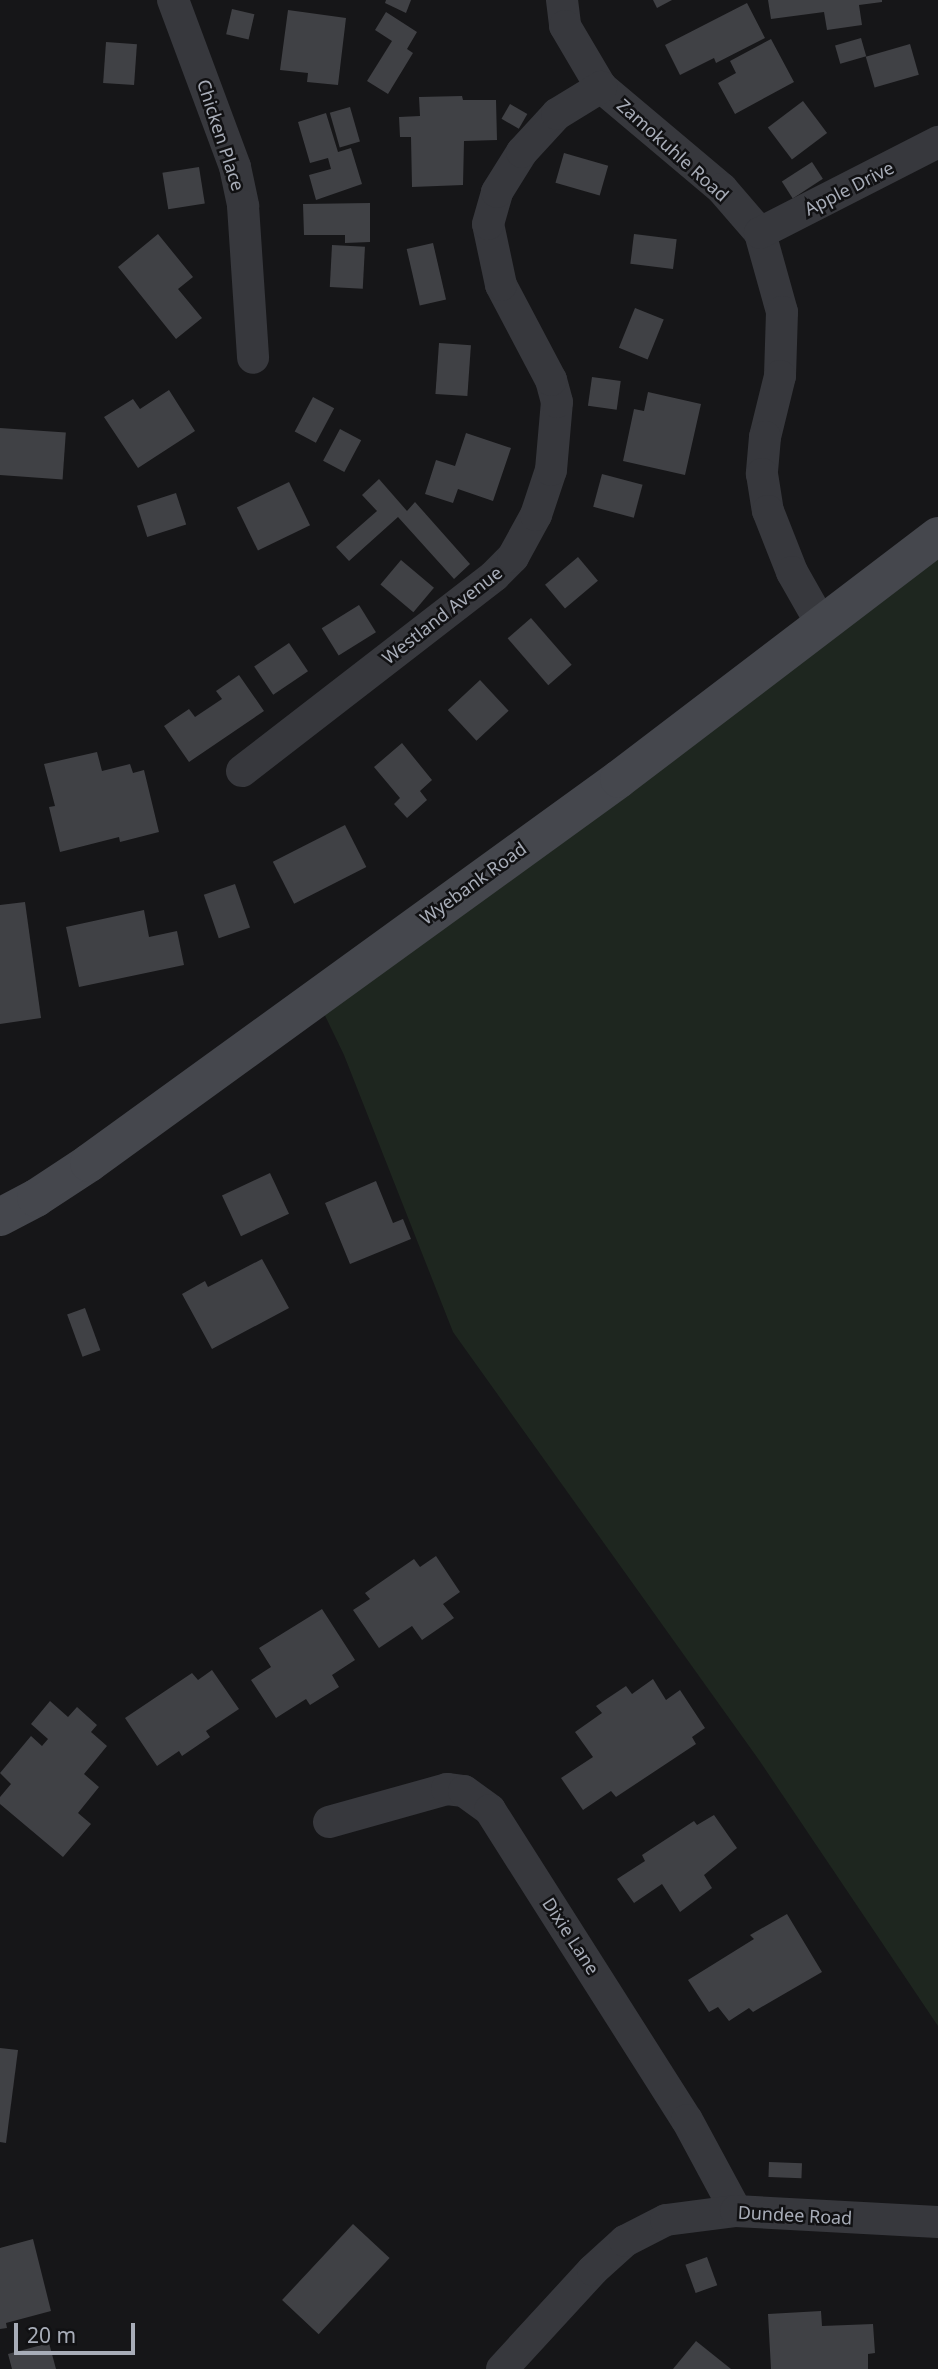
<!DOCTYPE html>
<style>
body{margin:0}
#map{position:relative;width:938px;height:2369px;overflow:hidden;background:#161618;font-family:"Noto Sans",sans-serif}
div>[style]{position:absolute}
[style*='--x']{left:calc(var(--x)*1px);top:calc(var(--y)*1px);width:calc(var(--w)*1px);rotate:calc(var(--a)*1deg)}
.green>*{inset:0;background:#1e261f}
.building>*{inset:0;background:#404145;transform-origin:0 0}
.street>*{height:32px;margin:-16px;padding:0 16px;transform-origin:16px;border-radius:16px;background:#37383d}
.secondary>*{height:38px;margin:-19px;padding:0 19px;transform-origin:19px;border-radius:19px;background:#45474d}
span{translate:-50% -50%;white-space:nowrap;text-align:center;line-height:1.15;-webkit-text-stroke:5px #111113;paint-order:stroke}
.street-label{font-size:18px;color:#a8adb8}
.scale{position:absolute;left:14px;top:2323px;width:121px;height:32px;box-sizing:border-box;border:4px solid #a8adb8;border-top:0;padding-left:9px;font-size:21px;line-height:24px;white-space:nowrap;color:#a8adb8;-webkit-text-stroke:5px #111113;paint-order:stroke}
</style>
<div id="map">
<div class="green">
<i style="clip-path:polygon(938px 541px,938px 2026px,759px 1760px,453px 1332px,344px 1055px,316px 997px)"></i>
</div>
<div class="building">
<i style="clip-path:polygon(386px 0,411px 0,406px 13px,385px 3px)"></i>
<i style="clip-path:polygon(653px 0,672px 0,657px 8px)"></i>
<i style="clip-path:polygon(768px 0,882px 0,882px 2px,859px 5px,862px 25px,827px 30px,824px 12px,771px 19px)"></i>
<i style="clip-path:polygon(747px 3px,765px 38px,716px 63px,714px 58px,680px 75px,665px 45px)"></i>
<i style="left:232px;top:9px;width:23px;height:26px;rotate:13deg"></i>
<i style="clip-path:polygon(288px 10px,346px 18px,338px 85px,307px 82px,308px 73px,280px 70px)"></i>
<i style="clip-path:polygon(386px 12px,417px 32px,407px 49px,413px 53px,388px 94px,367px 81px,392px 41px,375px 30px)"></i>
<i style="left:861px;top:38px;width:19px;height:27px;rotate:74deg"></i>
<i style="clip-path:polygon(771px 39px,794px 82px,735px 114px,718px 83px,736px 73px,730px 61px)"></i>
<i style="left:106px;top:42px;width:31px;height:41px;rotate:4deg"></i>
<i style="left:910px;top:44px;width:32px;height:46px;rotate:74deg"></i>
<i style="clip-path:polygon(462px 96px,463px 100px,496px 100px,497px 140px,464px 141px,463px 185px,412px 187px,411px 137px,400px 137px,399px 117px,420px 116px,419px 97px)"></i>
<i style="left:803px;top:101px;width:40px;height:44px;rotate:53deg"></i>
<i style="left:510px;top:104px;width:20px;height:17px;rotate:30deg"></i>
<i style="left:350px;top:107px;width:36px;height:21px;rotate:74deg"></i>
<i style="clip-path:polygon(326px 113px,338px 152px,351px 148px,362px 184px,316px 200px,309px 175px,331px 169px,328px 158px,310px 163px,298px 122px)"></i>
<i style="left:564px;top:153px;width:46px;height:31px;rotate:16deg"></i>
<i style="left:812px;top:162px;width:20px;height:36px;rotate:57deg"></i>
<i style="left:199px;top:167px;width:37px;height:37px;rotate:81deg"></i>
<i style="clip-path:polygon(370px 203px,370px 242px,345px 243px,345px 235px,304px 235px,303px 204px)"></i>
<i style="clip-path:polygon(158px 234px,193px 277px,178px 289px,202px 318px,176px 339px,118px 267px)"></i>
<i style="left:634px;top:234px;width:43px;height:30px;rotate:7deg"></i>
<i style="left:433px;top:243px;width:58px;height:27px;rotate:77deg"></i>
<i style="left:332px;top:245px;width:33px;height:42px;rotate:3deg"></i>
<i style="left:635px;top:308px;width:31px;height:43px;rotate:22deg"></i>
<i style="left:439px;top:343px;width:32px;height:51px;rotate:4deg"></i>
<i style="left:592px;top:377px;width:29px;height:29px;rotate:8deg"></i>
<i style="clip-path:polygon(169px 390px,195px 431px,138px 468px,104px 417px,133px 399px,140px 409px)"></i>
<i style="clip-path:polygon(648px 392px,701px 404px,685px 475px,623px 461px,634px 409px,644px 411px)"></i>
<i style="left:313px;top:397px;width:24px;height:39px;rotate:28deg"></i>
<i style="left:0;top:428px;width:66px;height:47px;rotate:4deg"></i>
<i style="left:340px;top:429px;width:24px;height:36px;rotate:28deg"></i>
<i style="clip-path:polygon(466px 433px,511px 448px,493px 501px,458px 489px,453px 503px,425px 494px,436px 460px,455px 466px)"></i>
<i style="left:602px;top:474px;width:42px;height:34px;rotate:15deg"></i>
<i style="clip-path:polygon(379px 479px,407px 511px,415px 502px,470px 564px,454px 579px,398px 517px,349px 561px,336px 547px,377px 511px,362px 495px)"></i>
<i style="left:289px;top:482px;width:48px;height:58px;rotate:64deg"></i>
<i style="left:176px;top:493px;width:33px;height:41px;rotate:72deg"></i>
<i style="left:578px;top:557px;width:31px;height:43px;rotate:50deg"></i>
<i style="left:401px;top:560px;width:43px;height:32px;rotate:40deg"></i>
<i style="left:359px;top:605px;width:32px;height:44px;rotate:58deg"></i>
<i style="left:531px;top:618px;width:62px;height:31px;rotate:49deg"></i>
<i style="left:289px;top:643px;width:34px;height:42px;rotate:56deg"></i>
<i style="clip-path:polygon(239px 675px,264px 711px,189px 762px,164px 726px,189px 709px,195px 717px,222px 699px,216px 691px)"></i>
<i style="left:480px;top:680px;width:42px;height:44px;rotate:47deg"></i>
<i style="clip-path:polygon(402px 743px,432px 780px,420px 791px,427px 800px,407px 818px,394px 804px,400px 798px,374px 767px)"></i>
<i style="clip-path:polygon(97px 752px,102px 771px,130px 764px,133px 773px,144px 770px,159px 832px,120px 842px,119px 837px,60px 852px,49px 807px,55px 806px,44px 764px)"></i>
<i style="left:345px;top:825px;width:47px;height:81px;rotate:63deg"></i>
<i style="left:235px;top:884px;width:46px;height:33px;rotate:71deg"></i>
<i style="clip-path:polygon(25px 902px,41px 1018px,0 1024px,0 905px)"></i>
<i style="clip-path:polygon(144px 910px,149px 937px,177px 931px,184px 965px,79px 987px,66px 927px)"></i>
<i style="left:270px;top:1173px;width:45px;height:53px;rotate:65deg"></i>
<i style="clip-path:polygon(376px 1181px,393px 1223px,403px 1219px,411px 1239px,350px 1264px,325px 1203px)"></i>
<i style="clip-path:polygon(262px 1259px,289px 1308px,212px 1349px,182px 1294px,205px 1281px,208px 1287px)"></i>
<i style="left:85px;top:1308px;width:45px;height:19px;rotate:70deg"></i>
<i style="clip-path:polygon(436px 1556px,460px 1592px,443px 1604px,454px 1618px,422px 1640px,412px 1626px,379px 1648px,353px 1610px,370px 1599px,365px 1593px,414px 1559px,420px 1567px)"></i>
<i style="clip-path:polygon(322px 1609px,355px 1660px,332px 1675px,339px 1687px,310px 1705px,306px 1699px,276px 1718px,251px 1680px,271px 1667px,259px 1648px)"></i>
<i style="clip-path:polygon(212px 1670px,239px 1709px,206px 1731px,210px 1737px,182px 1756px,179px 1751px,157px 1766px,125px 1718px,192px 1673px,198px 1680px)"></i>
<i style="clip-path:polygon(653px 1679px,666px 1700px,680px 1690px,705px 1728px,692px 1737px,696px 1744px,616px 1797px,611px 1791px,583px 1810px,561px 1778px,593px 1757px,575px 1732px,602px 1713px,596px 1706px,626px 1686px,632px 1694px)"></i>
<i style="clip-path:polygon(50px 1701px,68px 1717px,77px 1707px,97px 1725px,91px 1732px,107px 1746px,84px 1774px,99px 1787px,78px 1813px,91px 1824px,63px 1857px,0 1804px,0 1797px,11px 1784px,0 1773px,31px 1736px,42px 1746px,48px 1739px,31px 1724px)"></i>
<i style="clip-path:polygon(714px 1815px,737px 1848px,704px 1875px,712px 1888px,680px 1912px,662px 1884px,634px 1903px,617px 1879px,645px 1861px,642px 1855px,694px 1821px,697px 1825px)"></i>
<i style="clip-path:polygon(787px 1914px,822px 1972px,753px 2012px,749px 2008px,729px 2021px,718px 2007px,709px 2012px,688px 1980px,754px 1939px,750px 1935px)"></i>
<i style="clip-path:polygon(0 2048px,18px 2050px,6px 2143px,0 2142px)"></i>
<i style="left:769px;top:2162px;width:33px;height:15px;rotate:2deg"></i>
<i style="left:353px;top:2224px;width:50px;height:104px;rotate:43deg"></i>
<i style="clip-path:polygon(33px 2239px,51px 2311px,6px 2323px,7px 2328px,0 2329px,0 2248px)"></i>
<i style="left:707px;top:2257px;width:30px;height:23px;rotate:70deg"></i>
<i style="clip-path:polygon(821px 2311px,822px 2326px,873px 2324px,875px 2353px,868px 2354px,868px 2369px,771px 2369px,768px 2314px)"></i>
<i style="clip-path:polygon(696px 2341px,731px 2369px,673px 2369px)"></i>
<i style="clip-path:polygon(49px 2343px,56px 2369px,12px 2369px,8px 2354px)"></i>
</div>
<div class="street">
<i style="--x:173;--y:0;--w:178;--a:69.6"></i>
<i style="--x:235;--y:167;--w:40;--a:78"></i>
<i style="--x:243;--y:206;--w:152;--a:86.2"></i>
<i style="--x:562;--y:0;--w:26;--a:83"></i>
<i style="--x:565;--y:26;--w:71;--a:59.5"></i>
<i style="--x:601;--y:87;--w:158;--a:40.1"></i>
<i style="--x:722;--y:189;--w:58;--a:49.2"></i>
<i style="--x:760;--y:233;--w:82;--a:74.4"></i>
<i style="--x:782;--y:312;--w:64;--a:91.8"></i>
<i style="--x:780;--y:376;--w:63;--a:103.8"></i>
<i style="--x:765;--y:437;--w:37;--a:95"></i>
<i style="--x:762;--y:474;--w:37;--a:81"></i>
<i style="--x:768;--y:511;--w:66;--a:68.5"></i>
<i style="--x:792;--y:572;--w:59;--a:60.4"></i>
<i style="--x:760;--y:233;--w:200;--a:-27.1"></i>
<i style="--x:242;--y:771;--w:319;--a:-37.7"></i>
<i style="--x:494;--y:576;--w:27;--a:-45"></i>
<i style="--x:513;--y:557;--w:48;--a:-61.3"></i>
<i style="--x:536;--y:515;--w:47;--a:-71.6"></i>
<i style="--x:551;--y:470;--w:68;--a:-85"></i>
<i style="--x:557;--y:402;--w:23;--a:-105"></i>
<i style="--x:551;--y:380;--w:107;--a:-117.8"></i>
<i style="--x:501;--y:285;--w:62;--a:-102"></i>
<i style="--x:488;--y:224;--w:33;--a:-74"></i>
<i style="--x:497;--y:192;--w:47;--a:-58"></i>
<i style="--x:522;--y:152;--w:52;--a:-47.4"></i>
<i style="--x:557;--y:114;--w:52;--a:-31.5"></i>
<i style="--x:329;--y:1822;--w:123;--a:-15.6"></i>
<i style="--x:447;--y:1789;--w:17;--a:7"></i>
<i style="--x:464;--y:1791;--w:32;--a:36"></i>
<i style="--x:490;--y:1810;--w:367;--a:57.6"></i>
<i style="--x:687;--y:2120;--w:103;--a:61.7"></i>
<i style="--x:502;--y:2369;--w:134;--a:-47.4"></i>
<i style="--x:593;--y:2270;--w:43;--a:-42.2"></i>
<i style="--x:625;--y:2241;--w:46;--a:-27.1"></i>
<i style="--x:666;--y:2220;--w:71;--a:-7.3"></i>
<i style="--x:736;--y:2211;--w:202;--a:3.1"></i>
</div>
<div class="secondary">
<i style="--x:0;--y:1217;--w:41;--a:-27.8"></i>
<i style="--x:36;--y:1198;--w:64;--a:-33.4"></i>
<i style="--x:89;--y:1163;--w:654;--a:-35.92"></i>
<i style="--x:619;--y:779;--w:401;--a:-37.3"></i>
</div>
<div class="street-label">
<span style="left:221px;top:135px;rotate:72deg">Chicken Place</span>
<span style="left:673px;top:150px;rotate:42deg">Zamokuhle Road</span>
<span style="left:849px;top:188px;rotate:-27deg">Apple Drive</span>
<span style="left:442px;top:615px;rotate:-38deg">Westland Avenue</span>
<span style="left:473px;top:883px;rotate:-36deg">Wyebank Road</span>
<span style="left:571px;top:1936px;rotate:57deg">Dixie Lane</span>
<span style="left:795px;top:2215px;rotate:3deg">Dundee Road</span>
</div>
<div class="scale">20 m</div>
</div>
